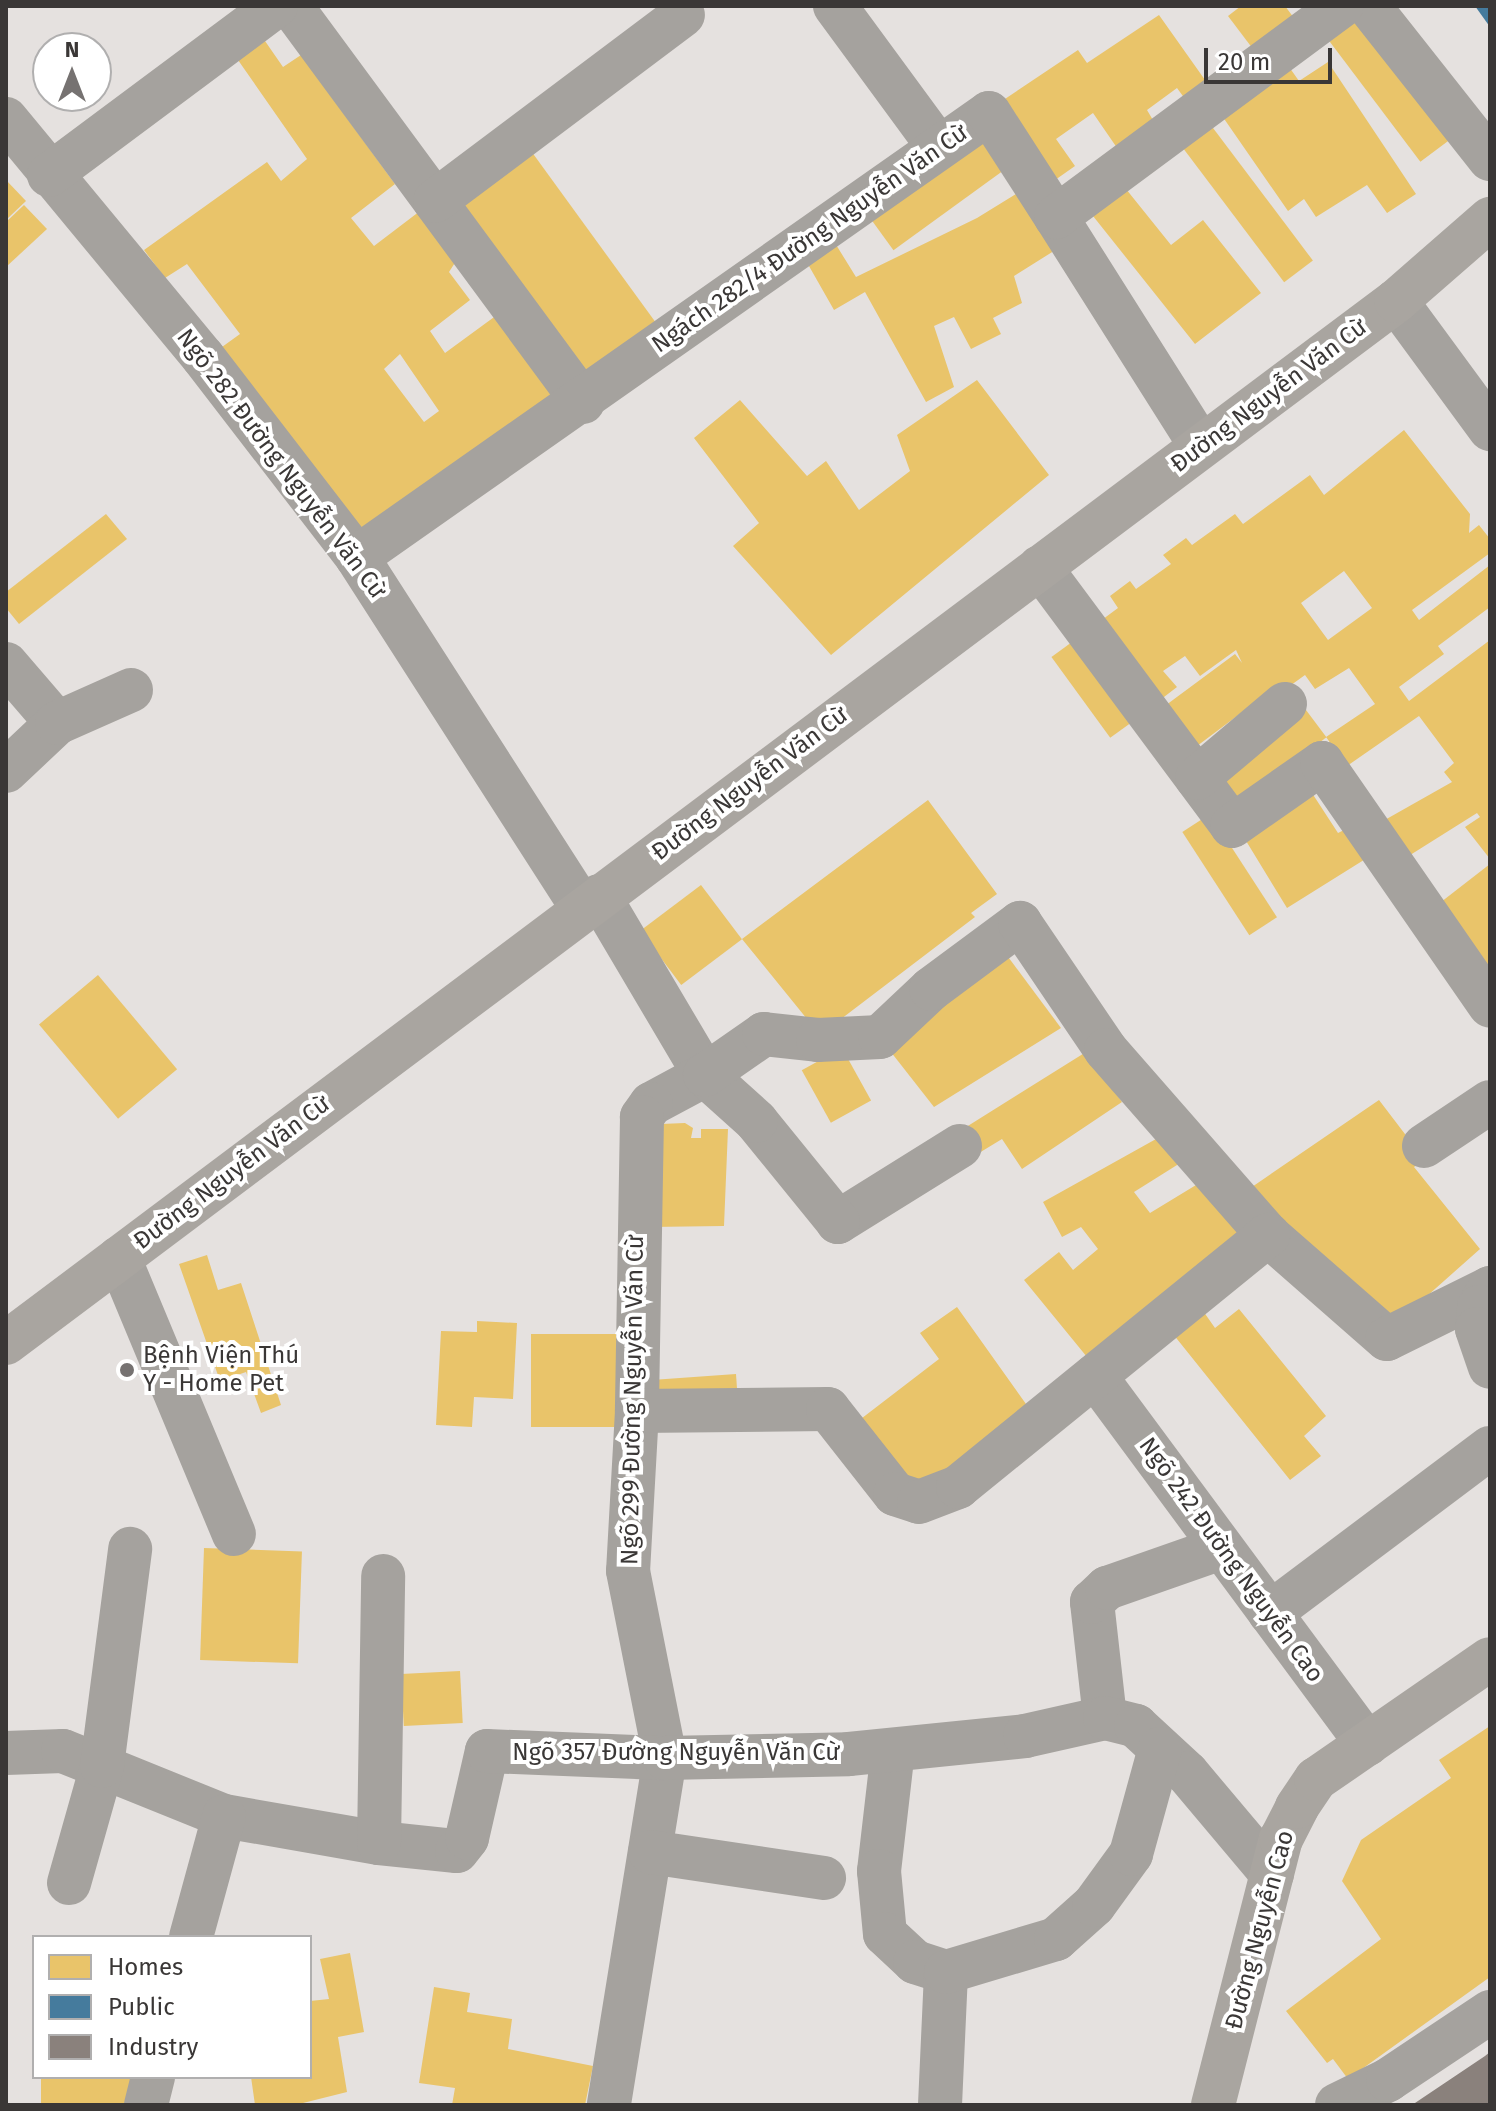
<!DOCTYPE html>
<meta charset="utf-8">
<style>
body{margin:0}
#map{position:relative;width:1496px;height:2111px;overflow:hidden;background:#e5e1df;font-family:"Fira Sans",sans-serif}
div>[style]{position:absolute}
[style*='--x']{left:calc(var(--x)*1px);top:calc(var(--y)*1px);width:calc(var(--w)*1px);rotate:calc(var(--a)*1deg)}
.homes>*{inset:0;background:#e9c46a;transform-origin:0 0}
.public>*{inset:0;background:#457b9d}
.industry>*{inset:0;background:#8a817c}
.minor>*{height:44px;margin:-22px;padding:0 22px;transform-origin:22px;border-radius:22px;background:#a5a29e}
.major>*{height:44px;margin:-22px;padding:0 22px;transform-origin:22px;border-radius:22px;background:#a9a5a0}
.dots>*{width:22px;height:22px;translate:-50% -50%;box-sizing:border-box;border:4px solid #fff;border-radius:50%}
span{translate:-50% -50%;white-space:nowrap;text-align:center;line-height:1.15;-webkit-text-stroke:8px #fff;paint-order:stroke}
.street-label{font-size:24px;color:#3a3736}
.poi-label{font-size:24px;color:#3a3736}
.left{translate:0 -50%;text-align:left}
.frame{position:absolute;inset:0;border:8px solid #3a3736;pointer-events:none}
.legend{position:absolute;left:32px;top:1935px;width:280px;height:144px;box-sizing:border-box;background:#fff;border:2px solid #b0afaf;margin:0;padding:10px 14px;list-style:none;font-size:24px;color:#3a3736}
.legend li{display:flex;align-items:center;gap:16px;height:40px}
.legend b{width:40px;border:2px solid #b0afaf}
.north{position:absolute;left:32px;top:32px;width:80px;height:80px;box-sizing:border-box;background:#fff;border:2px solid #b0afaf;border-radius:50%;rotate:0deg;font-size:22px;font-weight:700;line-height:32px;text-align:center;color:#3a3736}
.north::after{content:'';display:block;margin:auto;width:28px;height:36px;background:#767271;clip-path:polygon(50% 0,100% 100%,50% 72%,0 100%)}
.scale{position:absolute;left:1204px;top:48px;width:128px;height:36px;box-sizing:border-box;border:4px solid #3a3736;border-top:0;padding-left:10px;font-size:24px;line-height:28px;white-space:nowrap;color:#3a3736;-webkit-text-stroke:6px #fff;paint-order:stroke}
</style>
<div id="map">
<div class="homes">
<i style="clip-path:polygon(1241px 6px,1285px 6px,1294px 18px,1259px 57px,1228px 16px)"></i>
<i style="left:1365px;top:7px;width:157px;height:49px;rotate:53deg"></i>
<i style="clip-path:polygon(1159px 15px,1210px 87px,1188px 103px,1177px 88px,1147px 110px,1160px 132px,1124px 158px,1093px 113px,1056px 139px,1075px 166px,1048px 185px,993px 107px,1078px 50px,1087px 63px)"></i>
<i style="clip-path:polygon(evenodd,265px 41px,283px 67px,301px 55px,395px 184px,351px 218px,374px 246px,420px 211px,458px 258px,449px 272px,470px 300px,430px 331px,445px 353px,501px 312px,563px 402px,364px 538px,222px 347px,240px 334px,187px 264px,165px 278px,144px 250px,267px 162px,281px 181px,307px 159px,238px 60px,265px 41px,400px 354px,439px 411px,424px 422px,384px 369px,400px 354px)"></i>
<i style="clip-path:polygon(1328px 62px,1416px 194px,1387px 213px,1367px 185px,1316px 217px,1304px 199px,1288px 211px,1218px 110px,1287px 64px,1299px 81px)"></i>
<i style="left:1210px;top:124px;width:171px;height:36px;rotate:53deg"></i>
<i style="left:981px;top:136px;width:41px;height:138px;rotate:54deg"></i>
<i style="left:526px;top:144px;width:230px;height:97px;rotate:54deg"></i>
<i style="clip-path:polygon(6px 180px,26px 201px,6px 220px)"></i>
<i style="clip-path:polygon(1126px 189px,1171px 245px,1203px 220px,1261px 293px,1195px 344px,1093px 216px)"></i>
<i style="clip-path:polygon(1021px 191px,1057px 249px,1014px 276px,1022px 303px,993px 318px,1001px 334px,971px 349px,954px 317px,934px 326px,954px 387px,926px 402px,865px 292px,834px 310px,801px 252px,830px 235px,856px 277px,977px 218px)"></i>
<i style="clip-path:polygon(24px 205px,47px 229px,6px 267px,6px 222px)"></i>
<i style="clip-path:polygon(977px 380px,1049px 475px,831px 655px,733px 546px,759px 523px,694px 438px,740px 400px,807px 476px,826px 461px,859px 510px,910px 471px,897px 435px)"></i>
<i style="clip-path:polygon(evenodd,1404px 430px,1470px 514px,1469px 533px,1479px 525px,1490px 539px,1490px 553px,1412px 610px,1419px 620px,1490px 565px,1490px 607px,1438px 646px,1444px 654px,1399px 687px,1409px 701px,1490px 640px,1490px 859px,1465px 827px,1480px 817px,1477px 813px,1407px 857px,1383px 821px,1452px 782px,1444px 772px,1454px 763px,1419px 716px,1347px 766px,1326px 737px,1375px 704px,1349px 668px,1315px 689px,1305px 675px,1269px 701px,1265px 695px,1189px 752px,1158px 711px,1235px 654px,1242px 663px,1236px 650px,1200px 676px,1185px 656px,1163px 671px,1177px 687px,1151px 707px,1091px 628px,1118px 608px,1110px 596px,1130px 581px,1136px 589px,1171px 564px,1163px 555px,1186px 538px,1192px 545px,1235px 514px,1243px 524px,1310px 475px,1324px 495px,1404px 430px,1344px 571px,1372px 608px,1328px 640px,1301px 603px,1344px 571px)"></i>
<i style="clip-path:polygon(106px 514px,127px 539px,19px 624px,6px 608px,6px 592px)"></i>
<i style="left:1083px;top:634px;width:100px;height:39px;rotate:54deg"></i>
<i style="left:1303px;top:706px;width:39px;height:114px;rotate:53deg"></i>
<i style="clip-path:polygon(1310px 790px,1338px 833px,1356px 824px,1375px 853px,1287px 908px,1240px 831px)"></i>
<i style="clip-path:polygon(928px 800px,997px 894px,971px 913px,975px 917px,820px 1035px,742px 939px)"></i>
<i style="left:1210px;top:814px;width:123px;height:33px;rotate:57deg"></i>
<i style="clip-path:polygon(1490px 864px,1490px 988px,1432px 909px)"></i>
<i style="left:701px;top:885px;width:68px;height:76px;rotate:53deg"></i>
<i style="clip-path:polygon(1000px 946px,1061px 1028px,934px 1107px,887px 1047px)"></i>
<i style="left:98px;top:975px;width:123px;height:77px;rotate:50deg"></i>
<i style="left:842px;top:1048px;width:60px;height:46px;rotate:61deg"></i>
<i style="clip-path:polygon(1086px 1052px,1122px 1102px,1022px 1169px,1002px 1139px,979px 1153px,963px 1129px)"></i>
<i style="clip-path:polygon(1379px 1100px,1424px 1159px,1414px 1167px,1480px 1249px,1391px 1328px,1249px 1189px)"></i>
<i style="clip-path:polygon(685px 1123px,693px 1128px,691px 1138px,701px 1138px,701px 1129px,728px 1129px,724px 1226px,649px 1227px,661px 1124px)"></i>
<i style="clip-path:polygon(1165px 1134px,1185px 1160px,1134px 1192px,1150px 1213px,1201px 1182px,1240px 1236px,1096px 1368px,1024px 1280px,1059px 1252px,1073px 1270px,1098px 1249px,1081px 1227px,1062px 1237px,1043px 1202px)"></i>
<i style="clip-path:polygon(207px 1255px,218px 1290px,241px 1283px,281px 1405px,261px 1413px,246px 1372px,220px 1381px,179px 1264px)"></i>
<i style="clip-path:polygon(957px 1307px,1036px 1418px,915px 1489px,853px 1425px,939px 1359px,920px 1333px)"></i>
<i style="clip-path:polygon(1201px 1308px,1215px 1328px,1239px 1309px,1326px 1416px,1304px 1436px,1321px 1456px,1290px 1480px,1169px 1329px)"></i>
<i style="clip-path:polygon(477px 1321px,517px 1323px,513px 1399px,474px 1397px,472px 1427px,436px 1425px,441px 1331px,477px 1332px)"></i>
<i style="left:620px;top:1334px;width:93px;height:89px;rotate:90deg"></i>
<i style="left:736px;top:1374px;width:31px;height:88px;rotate:86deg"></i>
<i style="left:204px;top:1548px;width:98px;height:112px;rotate:2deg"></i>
<i style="left:460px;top:1671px;width:52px;height:59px;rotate:87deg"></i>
<i style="clip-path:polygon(1490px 1726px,1490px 1977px,1348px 2079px,1333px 2059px,1327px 2063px,1286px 2011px,1381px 1939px,1342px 1881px,1361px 1840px,1451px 1778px,1439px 1760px)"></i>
<i style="clip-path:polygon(350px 1953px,364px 2032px,338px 2037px,347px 2092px,295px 2105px,255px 2105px,251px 2077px,310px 2077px,310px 2001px,329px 1999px,320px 1959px)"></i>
<i style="clip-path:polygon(434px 1987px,470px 1993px,467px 2012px,512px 2019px,508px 2049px,593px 2066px,585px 2105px,452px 2105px,455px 2088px,419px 2083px)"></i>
<i style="left:41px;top:2077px;width:92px;height:28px"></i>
</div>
<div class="public">
<i style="clip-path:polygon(1475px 6px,1490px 6px,1490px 27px)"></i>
</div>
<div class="industry">
<i style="clip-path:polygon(1490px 2052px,1490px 2105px,1412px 2105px,1485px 2056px)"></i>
</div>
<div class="minor">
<i style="--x:291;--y:6;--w:492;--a:53.6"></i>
<i style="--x:835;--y:6;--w:174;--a:53.7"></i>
<i style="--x:1369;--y:6;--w:195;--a:51.7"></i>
<i style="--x:6;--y:119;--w:309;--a:50.4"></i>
<i style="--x:203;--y:357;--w:252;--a:52.4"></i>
<i style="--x:357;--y:557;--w:417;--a:57.3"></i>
<i style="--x:49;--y:175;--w:283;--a:-36.7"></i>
<i style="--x:435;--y:201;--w:310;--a:-36.9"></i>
<i style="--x:1056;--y:217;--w:271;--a:57.7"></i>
<i style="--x:1396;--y:301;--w:159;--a:53.7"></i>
<i style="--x:357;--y:557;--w:772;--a:-35.09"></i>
<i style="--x:989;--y:113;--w:124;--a:57.2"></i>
<i style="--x:1056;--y:217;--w:355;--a:-36.5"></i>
<i style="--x:1040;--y:567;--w:322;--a:53.4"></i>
<i style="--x:1232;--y:826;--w:110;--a:-35"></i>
<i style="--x:1322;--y:763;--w:295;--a:55.3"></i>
<i style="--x:6;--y:664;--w:78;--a:49.2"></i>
<i style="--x:6;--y:771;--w:70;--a:-43.3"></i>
<i style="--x:57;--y:723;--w:81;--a:-24"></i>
<i style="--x:1197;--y:778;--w:115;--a:-40.1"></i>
<i style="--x:599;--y:896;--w:208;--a:59.4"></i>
<i style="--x:705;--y:1075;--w:61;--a:151.8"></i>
<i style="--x:651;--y:1104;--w:16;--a:125"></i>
<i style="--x:642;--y:1117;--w:294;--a:91"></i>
<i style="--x:637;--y:1411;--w:160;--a:93.2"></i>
<i style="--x:628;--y:1571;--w:191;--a:78.8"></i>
<i style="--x:665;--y:1758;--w:351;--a:99.2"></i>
<i style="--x:960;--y:1146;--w:144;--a:148.1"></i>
<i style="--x:838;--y:1222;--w:130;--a:-129.1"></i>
<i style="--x:756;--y:1121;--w:69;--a:-138"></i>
<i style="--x:705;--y:1075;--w:72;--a:-34.8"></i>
<i style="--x:764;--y:1034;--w:54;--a:6.3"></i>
<i style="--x:818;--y:1040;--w:62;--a:-2.8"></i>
<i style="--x:880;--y:1037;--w:70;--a:-43.3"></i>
<i style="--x:931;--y:989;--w:111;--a:-36.6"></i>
<i style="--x:1020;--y:923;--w:153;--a:55.9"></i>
<i style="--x:1106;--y:1050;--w:246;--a:48.8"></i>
<i style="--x:1268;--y:1235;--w:158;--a:41.2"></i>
<i style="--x:1387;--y:1339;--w:115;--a:-26.3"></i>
<i style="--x:1424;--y:1146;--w:79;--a:-33.7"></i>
<i style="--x:119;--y:1258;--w:299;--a:67.4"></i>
<i style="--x:1490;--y:1288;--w:22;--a:120"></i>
<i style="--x:1479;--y:1307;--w:22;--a:95"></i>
<i style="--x:1477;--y:1329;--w:40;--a:71.1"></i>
<i style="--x:1095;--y:1376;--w:458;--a:53.5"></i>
<i style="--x:637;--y:1411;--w:191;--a:-0.6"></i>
<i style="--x:828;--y:1409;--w:108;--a:51.8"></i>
<i style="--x:895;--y:1494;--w:25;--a:18"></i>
<i style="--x:919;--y:1502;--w:42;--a:-21"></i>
<i style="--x:958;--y:1487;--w:400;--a:-39.1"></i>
<i style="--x:1270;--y:1613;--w:275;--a:-36.9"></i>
<i style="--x:1105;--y:1718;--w:117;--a:-96.4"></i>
<i style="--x:1092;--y:1602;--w:21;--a:-43"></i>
<i style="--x:1107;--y:1588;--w:121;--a:-19.3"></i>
<i style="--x:893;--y:1750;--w:122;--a:96.6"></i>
<i style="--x:879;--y:1871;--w:63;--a:84.6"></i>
<i style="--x:885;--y:1934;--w:41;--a:43"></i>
<i style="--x:915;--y:1962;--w:33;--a:18"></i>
<i style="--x:6;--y:1753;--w:57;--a:-2"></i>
<i style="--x:63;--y:1751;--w:174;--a:22"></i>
<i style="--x:224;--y:1816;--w:157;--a:9.9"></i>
<i style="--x:379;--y:1843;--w:78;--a:5.9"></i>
<i style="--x:457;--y:1851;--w:16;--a:-52"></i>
<i style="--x:467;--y:1838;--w:89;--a:-77.1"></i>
<i style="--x:487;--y:1751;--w:178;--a:2.3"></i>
<i style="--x:665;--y:1758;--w:184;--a:-1.2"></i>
<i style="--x:849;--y:1754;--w:177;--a:-5.8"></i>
<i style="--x:1025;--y:1736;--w:82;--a:-12.7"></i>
<i style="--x:1105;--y:1718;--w:32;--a:14"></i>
<i style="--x:1136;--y:1726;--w:69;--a:42.7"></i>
<i style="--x:1187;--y:1773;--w:132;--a:49.9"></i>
<i style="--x:379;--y:1843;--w:267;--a:-89.1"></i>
<i style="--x:650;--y:1852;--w:176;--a:8.5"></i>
<i style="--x:69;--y:1883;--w:122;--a:-74.2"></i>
<i style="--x:102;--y:1766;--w:219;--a:-82.6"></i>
<i style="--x:191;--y:1937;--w:125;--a:-74.7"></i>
<i style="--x:146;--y:2105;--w:29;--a:-76"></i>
<i style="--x:940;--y:2105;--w:133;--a:-87.4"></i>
<i style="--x:946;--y:1972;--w:115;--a:-16.7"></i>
<i style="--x:1056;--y:1939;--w:51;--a:-41.8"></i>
<i style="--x:1094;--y:1905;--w:63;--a:-54"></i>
<i style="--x:1131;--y:1854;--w:109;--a:-74.6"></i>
<i style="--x:1337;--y:2105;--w:57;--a:-26.1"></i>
<i style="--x:1388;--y:2080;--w:123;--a:-33.7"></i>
</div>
<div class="major">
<i style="--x:6;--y:1343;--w:1737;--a:-36.86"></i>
<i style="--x:1396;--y:301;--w:125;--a:-41.1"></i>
<i style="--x:1213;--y:2105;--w:275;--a:-75.7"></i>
<i style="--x:1281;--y:1839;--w:36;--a:-63"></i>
<i style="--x:1297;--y:1807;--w:34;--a:-56"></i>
<i style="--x:1316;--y:1779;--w:211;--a:-34.6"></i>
</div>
<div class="dots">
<i style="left:127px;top:1370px;background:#767271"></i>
</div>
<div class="street-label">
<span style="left:810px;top:239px;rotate:-35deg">Ngách 282/4 Đường Nguyễn Văn Cừ</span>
<span style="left:1269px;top:396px;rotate:-37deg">Đường Nguyễn Văn Cừ</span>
<span style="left:281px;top:464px;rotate:53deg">Ngõ 282 Đường Nguyễn Văn Cừ</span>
<span style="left:750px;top:784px;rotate:-37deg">Đường Nguyễn Văn Cừ</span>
<span style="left:232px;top:1173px;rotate:-37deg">Đường Nguyễn Văn Cừ</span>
<span style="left:633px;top:1400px;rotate:-89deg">Ngõ 299 Đường Nguyễn Văn Cừ</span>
<span style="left:1231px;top:1560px;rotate:54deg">Ngõ 242 Đường Nguyễn Cao</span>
<span style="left:676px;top:1753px">Ngõ 357 Đường Nguyễn Văn Cừ</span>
<span style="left:1260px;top:1930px;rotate:-75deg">Đường Nguyễn Cao</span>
</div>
<div class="poi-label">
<span class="left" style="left:143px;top:1370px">Bệnh Viện Thú<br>Y - Home Pet</span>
</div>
<div class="frame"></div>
<ul class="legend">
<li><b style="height:22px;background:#e9c46a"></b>Homes</li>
<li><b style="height:22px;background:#457b9d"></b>Public</li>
<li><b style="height:22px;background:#8a817c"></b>Industry</li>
</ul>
<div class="north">N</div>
<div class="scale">20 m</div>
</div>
